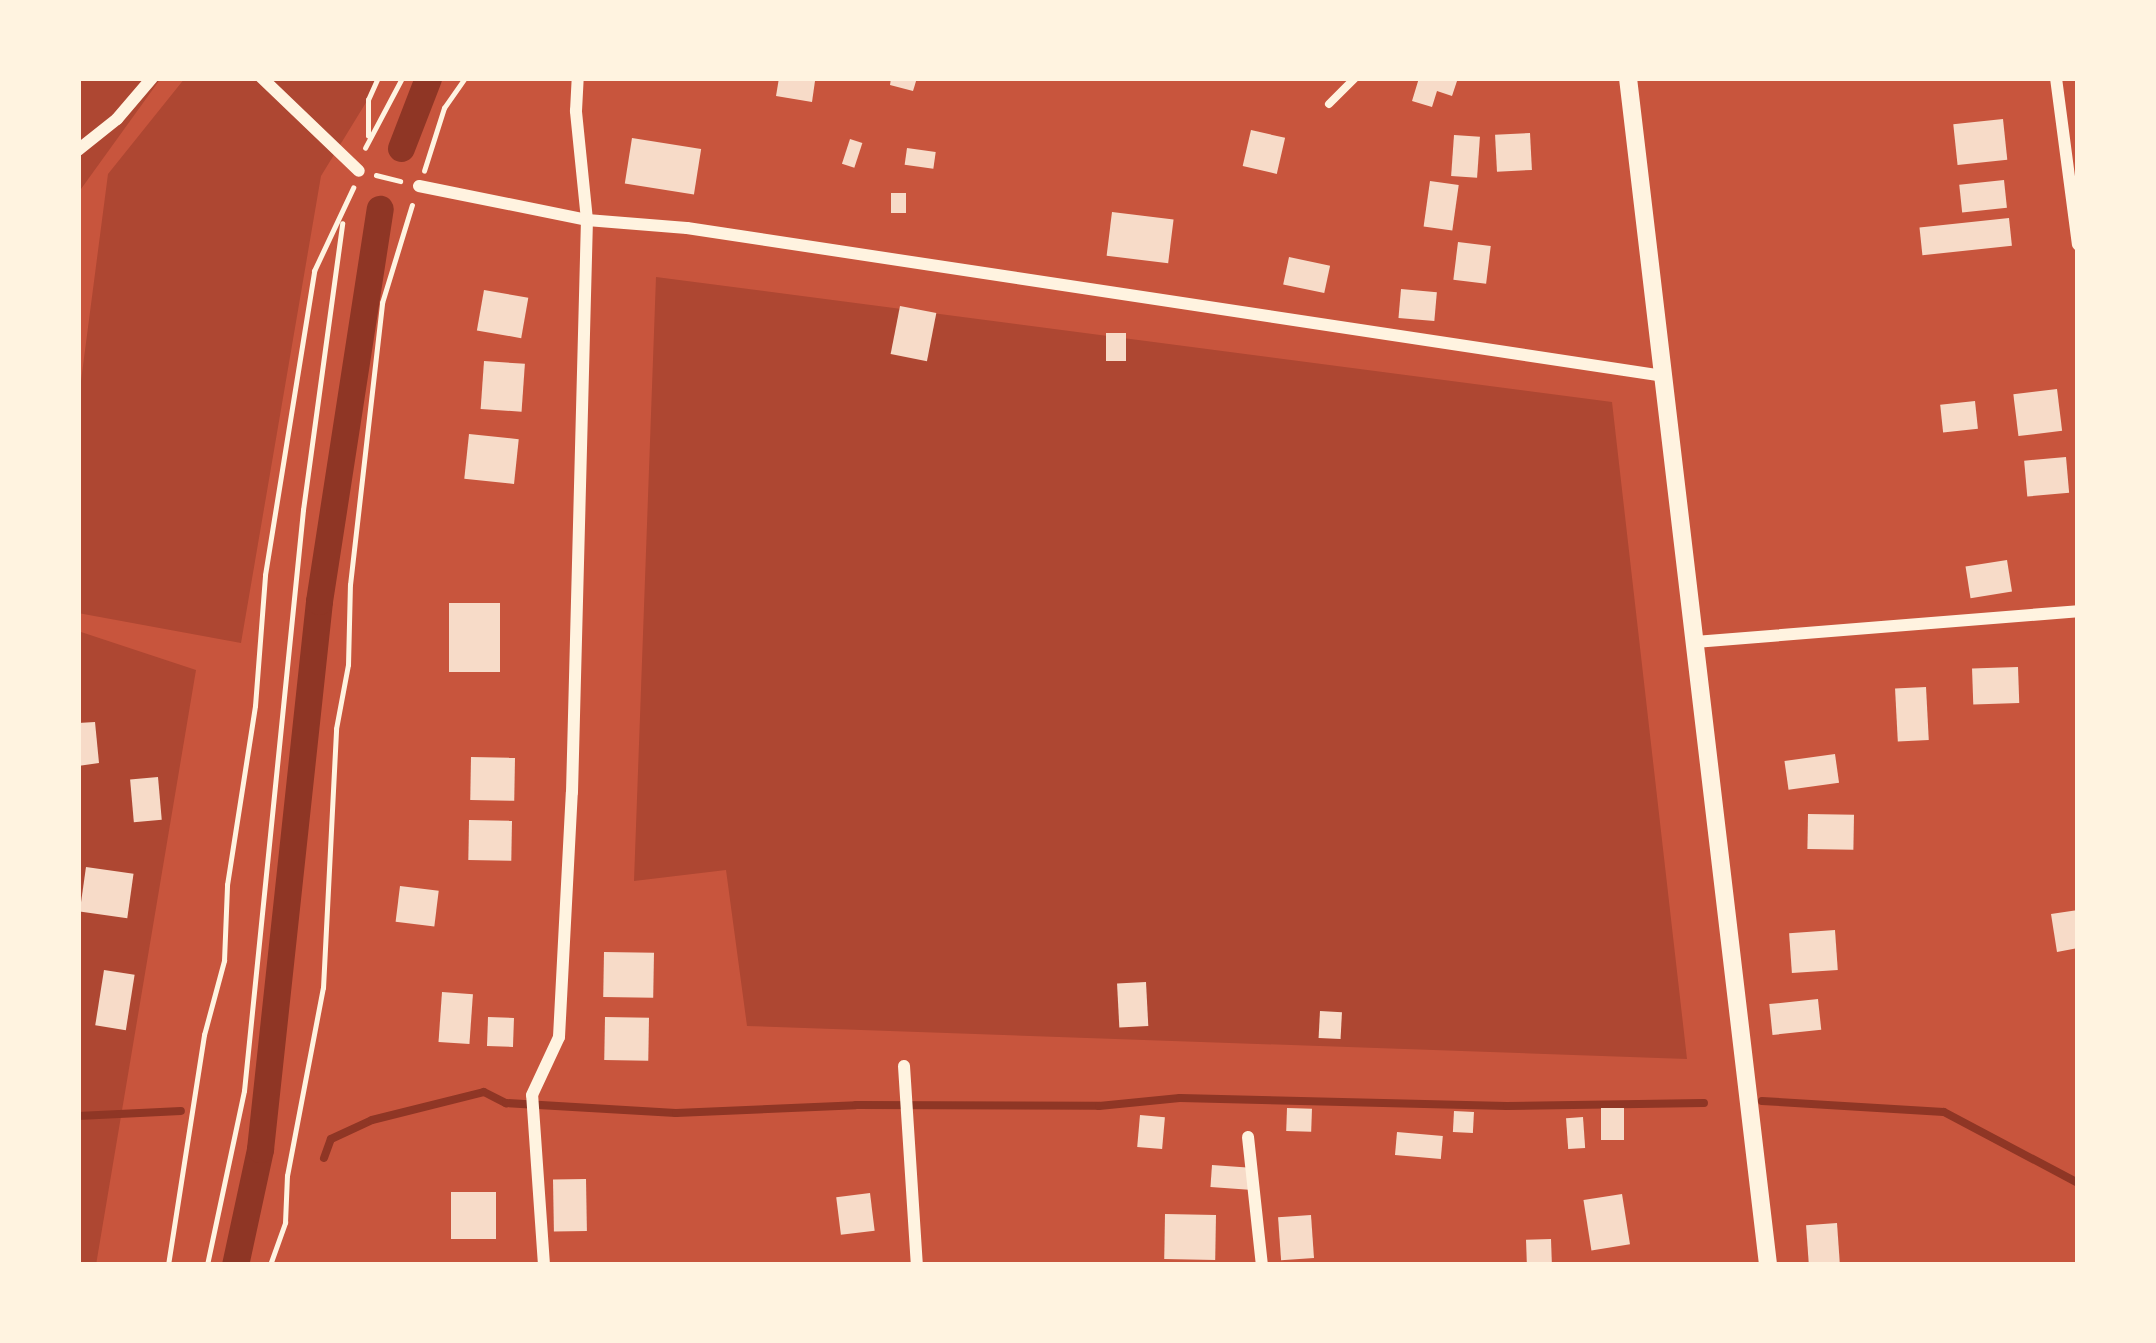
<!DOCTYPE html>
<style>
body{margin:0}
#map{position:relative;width:2156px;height:1343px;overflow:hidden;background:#c8553d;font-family:Commissioner,sans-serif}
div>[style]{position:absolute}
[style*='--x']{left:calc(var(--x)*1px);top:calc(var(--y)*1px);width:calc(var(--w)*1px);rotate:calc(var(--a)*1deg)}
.green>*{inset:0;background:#ae4732}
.stream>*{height:8px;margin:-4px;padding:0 4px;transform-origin:4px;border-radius:4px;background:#8f3625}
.canal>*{height:27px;margin:-13.5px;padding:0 13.5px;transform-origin:13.5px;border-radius:13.5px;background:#8f3625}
.building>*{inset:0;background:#f7dbc8;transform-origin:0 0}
.path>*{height:4.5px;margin:-2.25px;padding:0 2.25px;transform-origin:2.25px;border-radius:2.25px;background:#fff3e0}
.service>*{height:8px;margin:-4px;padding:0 4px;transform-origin:4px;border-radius:4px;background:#fff3e0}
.minor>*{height:12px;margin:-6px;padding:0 6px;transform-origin:6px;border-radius:6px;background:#fff3e0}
.tertiary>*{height:18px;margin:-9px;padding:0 9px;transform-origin:9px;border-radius:9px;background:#fff3e0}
span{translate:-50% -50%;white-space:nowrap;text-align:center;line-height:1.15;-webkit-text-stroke:12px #fff3e0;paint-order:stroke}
.frame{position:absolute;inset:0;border:81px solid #fff3e0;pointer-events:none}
</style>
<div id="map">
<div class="green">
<i style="clip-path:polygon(78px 78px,161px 78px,81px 189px,78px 208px)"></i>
<i style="clip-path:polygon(185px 78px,381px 78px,321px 176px,241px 643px,78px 613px,78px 404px,108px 174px)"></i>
<i style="clip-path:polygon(656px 277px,1612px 402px,1687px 1059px,747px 1026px,726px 870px,634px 881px)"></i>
<i style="clip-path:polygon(78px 631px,196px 670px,96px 1265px,78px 1265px)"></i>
</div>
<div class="stream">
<i style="--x:1762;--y:1101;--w:182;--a:3.5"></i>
<i style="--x:1944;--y:1112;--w:152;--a:27.9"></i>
<i style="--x:78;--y:1116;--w:103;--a:-2.8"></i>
<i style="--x:324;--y:1158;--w:20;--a:-70"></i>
<i style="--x:331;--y:1139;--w:45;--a:-24.9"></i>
<i style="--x:372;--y:1120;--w:115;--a:-14"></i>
<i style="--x:484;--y:1092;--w:25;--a:27"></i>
<i style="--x:506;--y:1103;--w:170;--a:3.4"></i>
<i style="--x:676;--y:1113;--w:180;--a:-2.5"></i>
<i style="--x:856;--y:1105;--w:243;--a:0.2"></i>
<i style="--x:1099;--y:1106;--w:81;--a:-5.6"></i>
<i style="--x:1180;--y:1098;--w:327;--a:1.4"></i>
<i style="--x:1507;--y:1106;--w:197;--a:-0.9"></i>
</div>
<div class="canal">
<i style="--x:401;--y:148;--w:75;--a:-68.9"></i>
<i style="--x:235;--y:1265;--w:119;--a:-77.8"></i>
<i style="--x:260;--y:1149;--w:551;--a:-83.85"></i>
<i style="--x:319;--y:601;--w:397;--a:-81.2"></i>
</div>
<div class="building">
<i style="clip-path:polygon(779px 78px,815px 81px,812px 102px,776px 96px)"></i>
<i style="clip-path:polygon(891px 78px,917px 78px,913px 91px,890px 85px)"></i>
<i style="clip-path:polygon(1419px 78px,1458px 78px,1452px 96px,1437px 91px,1432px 107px,1412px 101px)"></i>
<i style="left:2003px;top:119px;width:41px;height:50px;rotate:84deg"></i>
<i style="left:1251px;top:130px;width:35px;height:37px;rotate:13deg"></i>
<i style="left:1530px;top:133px;width:37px;height:35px;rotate:87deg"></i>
<i style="left:1454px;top:135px;width:26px;height:41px;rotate:4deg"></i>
<i style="left:632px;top:138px;width:70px;height:46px;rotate:9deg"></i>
<i style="left:850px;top:139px;width:13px;height:26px;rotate:18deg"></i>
<i style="left:907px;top:148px;width:29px;height:17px;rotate:8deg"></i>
<i style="left:2004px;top:180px;width:28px;height:45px;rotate:84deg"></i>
<i style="left:1430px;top:181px;width:29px;height:46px;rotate:8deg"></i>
<i style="left:891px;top:193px;width:15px;height:20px"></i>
<i style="left:1112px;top:212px;width:62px;height:44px;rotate:7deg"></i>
<i style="left:2009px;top:218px;width:28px;height:90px;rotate:84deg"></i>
<i style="left:1458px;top:242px;width:33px;height:38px;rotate:7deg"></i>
<i style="left:1289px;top:257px;width:42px;height:28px;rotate:12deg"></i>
<i style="left:1401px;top:289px;width:36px;height:29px;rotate:5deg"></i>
<i style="left:484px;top:290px;width:45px;height:41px;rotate:10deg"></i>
<i style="left:900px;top:306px;width:37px;height:49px;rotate:11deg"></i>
<i style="left:1106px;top:333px;width:20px;height:28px"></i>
<i style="left:484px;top:361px;width:41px;height:48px;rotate:4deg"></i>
<i style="left:2057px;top:389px;width:42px;height:44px;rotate:83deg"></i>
<i style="left:1975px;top:401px;width:28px;height:35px;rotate:84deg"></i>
<i style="left:469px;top:434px;width:50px;height:45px;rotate:6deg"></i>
<i style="left:2066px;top:457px;width:36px;height:42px;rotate:85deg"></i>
<i style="left:2007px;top:560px;width:32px;height:42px;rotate:81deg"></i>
<i style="left:500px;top:603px;width:69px;height:51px;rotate:90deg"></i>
<i style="left:2018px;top:667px;width:36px;height:46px;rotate:88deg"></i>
<i style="left:1926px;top:687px;width:53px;height:31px;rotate:87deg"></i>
<i style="clip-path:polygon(95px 722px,99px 763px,78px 766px,78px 723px)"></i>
<i style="left:1835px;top:754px;width:29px;height:51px;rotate:82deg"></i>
<i style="left:471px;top:757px;width:44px;height:43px;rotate:1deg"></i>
<i style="left:158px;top:777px;width:43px;height:28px;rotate:85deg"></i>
<i style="left:1808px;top:814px;width:46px;height:35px;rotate:1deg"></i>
<i style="left:469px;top:820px;width:43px;height:40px;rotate:1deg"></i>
<i style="left:86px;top:867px;width:48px;height:45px;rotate:8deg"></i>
<i style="left:400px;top:886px;width:39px;height:36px;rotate:7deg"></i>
<i style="clip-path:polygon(2078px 910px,2078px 948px,2057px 952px,2051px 914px)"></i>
<i style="left:1835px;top:930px;width:40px;height:46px;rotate:86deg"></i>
<i style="left:604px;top:952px;width:50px;height:45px;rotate:1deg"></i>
<i style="left:104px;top:970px;width:31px;height:56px;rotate:9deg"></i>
<i style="left:1146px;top:982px;width:44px;height:29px;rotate:87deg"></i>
<i style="left:442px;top:992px;width:31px;height:50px;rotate:4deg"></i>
<i style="left:1818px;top:999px;width:31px;height:49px;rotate:84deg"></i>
<i style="left:1320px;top:1011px;width:22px;height:27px;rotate:3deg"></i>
<i style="left:488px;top:1017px;width:26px;height:29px;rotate:2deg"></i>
<i style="left:605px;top:1017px;width:44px;height:43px;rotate:1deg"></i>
<i style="left:1287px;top:1108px;width:25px;height:23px;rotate:2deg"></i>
<i style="left:1601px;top:1108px;width:23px;height:32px"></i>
<i style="left:1454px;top:1111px;width:20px;height:21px;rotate:3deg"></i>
<i style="left:1140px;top:1115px;width:25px;height:32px;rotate:5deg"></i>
<i style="left:1583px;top:1117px;width:31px;height:17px;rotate:86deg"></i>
<i style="left:1397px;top:1132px;width:46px;height:23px;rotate:5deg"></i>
<i style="left:1212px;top:1165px;width:42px;height:22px;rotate:4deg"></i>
<i style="left:586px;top:1179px;width:52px;height:33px;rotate:89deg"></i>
<i style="left:496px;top:1192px;width:47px;height:45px;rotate:90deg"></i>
<i style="left:870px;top:1193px;width:38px;height:34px;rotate:83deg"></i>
<i style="left:1622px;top:1194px;width:51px;height:39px;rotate:81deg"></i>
<i style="left:1165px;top:1214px;width:51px;height:45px;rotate:1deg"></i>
<i style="left:1311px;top:1215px;width:43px;height:33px;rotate:86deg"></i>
<i style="left:1837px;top:1223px;width:42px;height:31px;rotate:86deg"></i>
<i style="left:1551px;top:1239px;width:26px;height:25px;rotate:88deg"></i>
</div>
<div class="path">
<i style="--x:368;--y:136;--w:36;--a:-90"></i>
<i style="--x:368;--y:100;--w:24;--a:-66"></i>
<i style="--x:365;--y:148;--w:79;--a:-62.1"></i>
<i style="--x:424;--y:171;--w:66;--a:-72.4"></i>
<i style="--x:444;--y:108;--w:37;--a:-55"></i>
<i style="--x:376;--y:175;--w:25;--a:14"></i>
<i style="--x:168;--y:1265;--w:233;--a:-81.1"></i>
<i style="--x:204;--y:1035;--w:77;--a:-74.9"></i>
<i style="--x:224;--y:961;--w:76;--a:-87.7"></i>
<i style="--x:227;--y:885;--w:181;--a:-81.1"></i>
<i style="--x:255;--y:706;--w:131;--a:-85.6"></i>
<i style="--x:265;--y:575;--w:308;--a:-80.8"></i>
<i style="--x:314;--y:271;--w:92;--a:-64.8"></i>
<i style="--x:207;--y:1265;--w:178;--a:-78"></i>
<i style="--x:244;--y:1091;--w:584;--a:-84.2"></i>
<i style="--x:303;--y:510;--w:289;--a:-82.2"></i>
<i style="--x:270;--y:1265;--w:45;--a:-70.3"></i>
<i style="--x:285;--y:1223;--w:47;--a:-87.6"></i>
<i style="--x:287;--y:1176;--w:191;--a:-79.2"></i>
<i style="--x:323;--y:988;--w:259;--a:-87.1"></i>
<i style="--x:336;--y:729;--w:65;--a:-79.4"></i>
<i style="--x:348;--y:665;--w:80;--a:-88.6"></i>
<i style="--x:350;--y:585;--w:284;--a:-83.5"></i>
<i style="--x:382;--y:303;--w:102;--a:-73"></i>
</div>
<div class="service">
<i style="--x:1329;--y:104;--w:37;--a:-45"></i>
</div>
<div class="minor">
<i style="--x:262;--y:78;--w:134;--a:43.8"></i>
<i style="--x:2056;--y:78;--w:168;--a:82.5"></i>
<i style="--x:78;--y:150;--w:50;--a:-38.5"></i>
<i style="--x:117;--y:119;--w:54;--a:-49.5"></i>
<i style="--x:419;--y:186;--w:171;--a:11.4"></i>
<i style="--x:587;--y:220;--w:100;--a:4.6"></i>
<i style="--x:687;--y:228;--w:987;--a:8.62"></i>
<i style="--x:1695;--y:642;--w:384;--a:-4.6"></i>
<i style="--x:904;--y:1066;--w:199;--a:86.3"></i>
<i style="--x:1248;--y:1137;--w:129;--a:83.8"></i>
<i style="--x:544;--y:1265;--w:170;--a:-94"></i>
<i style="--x:532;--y:1095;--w:64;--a:-65"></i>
<i style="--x:559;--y:1037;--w:245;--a:-87"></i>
<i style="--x:572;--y:792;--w:572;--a:-88.5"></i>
<i style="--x:587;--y:220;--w:110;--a:-95.8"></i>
<i style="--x:576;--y:111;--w:33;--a:-87"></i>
</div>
<div class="tertiary">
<i style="--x:1628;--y:78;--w:1195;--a:83.27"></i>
</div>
<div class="frame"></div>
</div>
